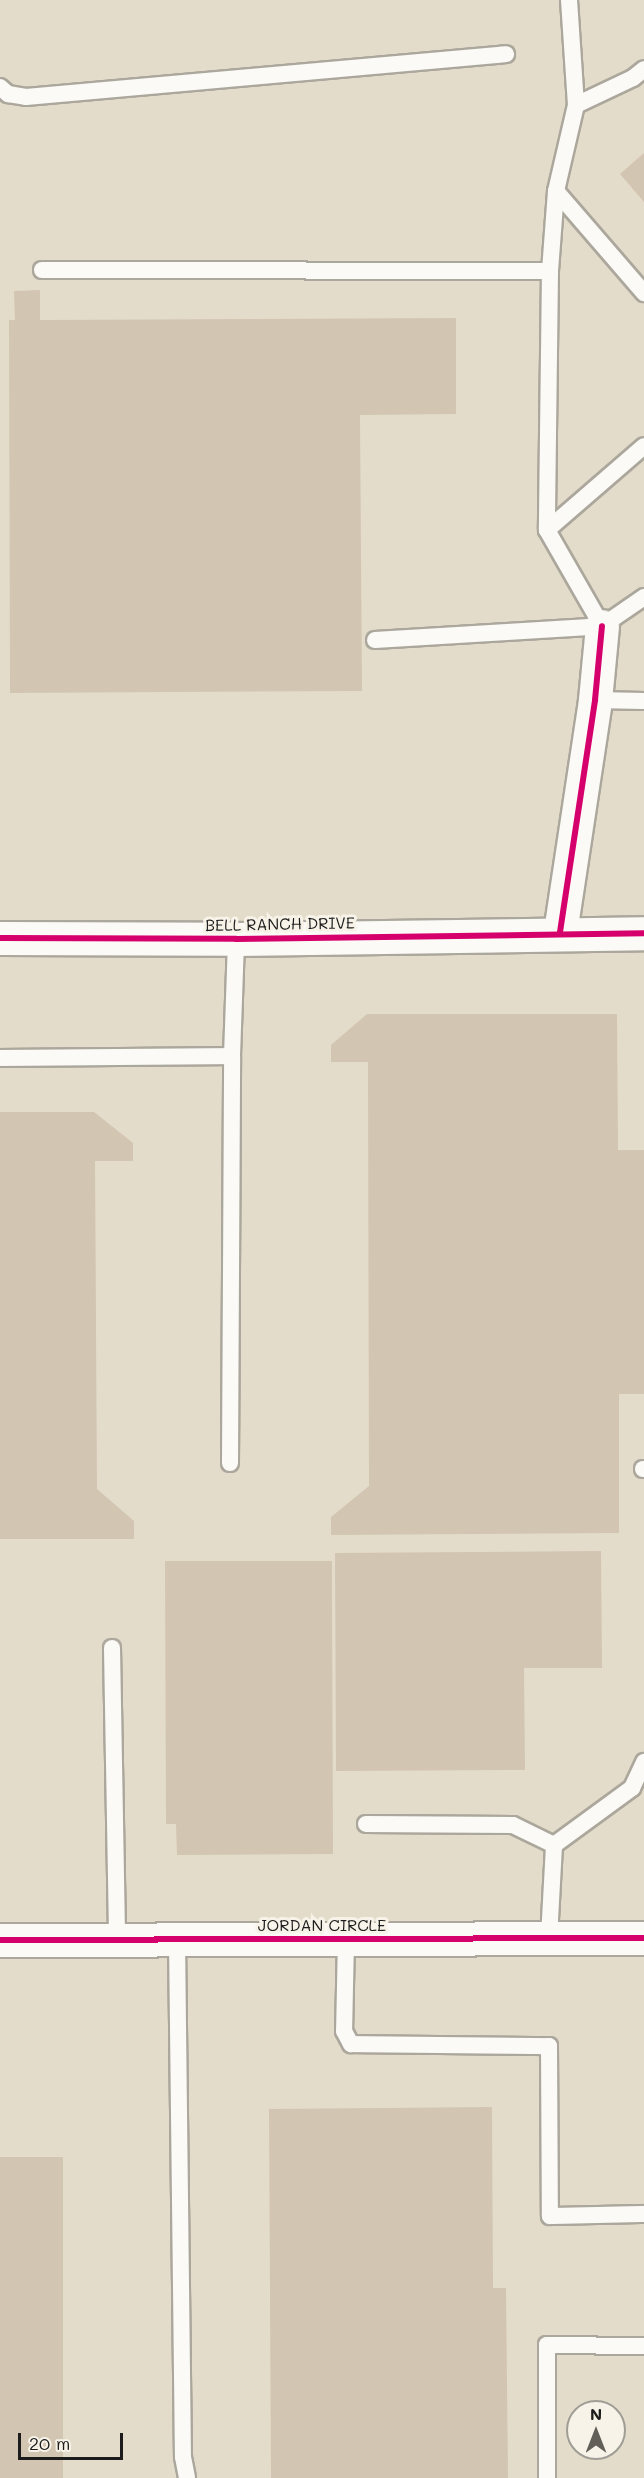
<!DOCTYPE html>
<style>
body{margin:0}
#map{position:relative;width:644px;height:2478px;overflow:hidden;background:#e4dcca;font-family:Mali,sans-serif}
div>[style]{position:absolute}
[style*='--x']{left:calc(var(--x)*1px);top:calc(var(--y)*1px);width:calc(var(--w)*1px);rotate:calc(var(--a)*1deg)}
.building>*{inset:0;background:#d2c5b1;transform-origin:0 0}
.roads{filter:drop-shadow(2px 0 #aca79c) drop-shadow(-2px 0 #aca79c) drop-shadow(0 2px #aca79c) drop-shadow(0 -2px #aca79c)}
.lane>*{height:16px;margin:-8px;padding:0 8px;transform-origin:8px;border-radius:8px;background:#fbfaf7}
.street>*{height:33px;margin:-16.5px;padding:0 16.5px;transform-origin:16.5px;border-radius:16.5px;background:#fbfaf7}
.cycleway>*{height:6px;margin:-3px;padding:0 3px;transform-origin:3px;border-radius:3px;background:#d6006c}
span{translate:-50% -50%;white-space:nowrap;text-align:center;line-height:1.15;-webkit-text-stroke:6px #f7f3e8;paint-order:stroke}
.street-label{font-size:16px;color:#1c1c1c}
.north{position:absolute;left:566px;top:2400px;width:60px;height:60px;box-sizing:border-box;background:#f7f3e8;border:2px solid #9f9d96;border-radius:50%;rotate:0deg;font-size:16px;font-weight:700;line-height:24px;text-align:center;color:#1c1c1c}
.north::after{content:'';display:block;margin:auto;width:21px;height:27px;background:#625f59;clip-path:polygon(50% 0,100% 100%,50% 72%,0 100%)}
.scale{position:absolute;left:18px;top:2433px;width:105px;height:27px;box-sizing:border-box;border:3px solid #1c1c1c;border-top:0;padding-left:8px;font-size:18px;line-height:21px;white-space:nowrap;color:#1c1c1c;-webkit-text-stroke:4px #f7f3e8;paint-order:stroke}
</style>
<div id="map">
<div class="building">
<i style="clip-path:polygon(644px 153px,644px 202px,620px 174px)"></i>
<i style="clip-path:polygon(40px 290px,40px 320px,456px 318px,456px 414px,360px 415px,362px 691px,10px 693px,9px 320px,15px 320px,14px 291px)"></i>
<i style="clip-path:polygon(367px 1014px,617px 1014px,618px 1150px,644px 1150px,644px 1394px,619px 1394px,619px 1533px,331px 1535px,331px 1517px,369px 1486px,368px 1062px,331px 1062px,331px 1045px)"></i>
<i style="clip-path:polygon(0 1112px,94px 1112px,133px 1143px,133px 1161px,95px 1161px,97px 1489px,134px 1521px,134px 1539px,0 1539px)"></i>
<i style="clip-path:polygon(601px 1551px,602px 1668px,524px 1668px,525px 1770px,336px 1771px,335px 1553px)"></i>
<i style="clip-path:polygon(165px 1561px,332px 1561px,333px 1854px,177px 1855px,176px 1824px,166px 1824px)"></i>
<i style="clip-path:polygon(492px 2107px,493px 2288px,506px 2288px,508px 2478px,271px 2478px,269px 2109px)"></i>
<i style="left:0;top:2157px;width:63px;height:321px"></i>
</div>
<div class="roads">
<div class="lane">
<i style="--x:569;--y:0;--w:105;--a:86.2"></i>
<i style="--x:576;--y:105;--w:88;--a:103.1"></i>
<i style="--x:556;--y:191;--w:80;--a:94.3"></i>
<i style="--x:550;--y:271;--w:259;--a:90.7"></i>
<i style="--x:547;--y:530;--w:111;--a:60.2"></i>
<i style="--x:0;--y:87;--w:11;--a:41"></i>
<i style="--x:8;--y:94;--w:18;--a:9"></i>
<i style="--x:26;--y:97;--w:482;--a:-5.1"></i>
<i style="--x:576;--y:105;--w:63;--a:-25.3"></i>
<i style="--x:633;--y:78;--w:14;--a:-39"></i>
<i style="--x:556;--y:191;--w:135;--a:49.2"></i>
<i style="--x:42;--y:270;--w:508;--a:0.11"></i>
<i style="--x:547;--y:530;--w:128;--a:-40.9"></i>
<i style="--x:375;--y:640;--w:227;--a:-3.5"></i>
<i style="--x:602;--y:626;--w:51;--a:-34.6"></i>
<i style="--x:595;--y:700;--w:49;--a:1.2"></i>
<i style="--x:0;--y:1058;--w:232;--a:-0.5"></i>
<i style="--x:232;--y:1056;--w:117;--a:-88"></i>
<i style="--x:230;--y:1463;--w:407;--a:-89.7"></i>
<i style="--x:643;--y:1469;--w:1;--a:0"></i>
<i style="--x:112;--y:1648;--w:292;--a:89"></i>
<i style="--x:366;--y:1824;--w:147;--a:0.4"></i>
<i style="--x:513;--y:1825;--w:46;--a:26"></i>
<i style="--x:549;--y:1938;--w:93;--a:-86.9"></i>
<i style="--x:554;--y:1845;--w:97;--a:-36.2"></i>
<i style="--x:632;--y:1788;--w:29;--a:-65"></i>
<i style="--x:177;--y:1939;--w:518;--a:89.34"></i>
<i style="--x:183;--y:2457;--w:21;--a:79"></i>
<i style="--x:346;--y:1939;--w:92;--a:91.2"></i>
<i style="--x:344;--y:2031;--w:15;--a:62"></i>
<i style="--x:351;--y:2044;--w:198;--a:0.6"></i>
<i style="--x:549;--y:2046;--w:170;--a:89.7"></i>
<i style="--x:550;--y:2216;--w:94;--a:-1.2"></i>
<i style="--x:547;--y:2478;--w:133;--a:-90"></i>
<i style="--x:547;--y:2345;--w:97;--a:0.6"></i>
</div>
<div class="street">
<i style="--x:560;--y:932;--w:235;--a:-81.4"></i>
<i style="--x:595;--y:700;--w:74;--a:-84.6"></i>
<i style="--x:0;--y:938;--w:236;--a:0.2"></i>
<i style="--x:236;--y:939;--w:408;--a:-0.8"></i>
<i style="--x:0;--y:1940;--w:644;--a:-0.18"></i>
</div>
</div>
<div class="cycleway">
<i style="--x:560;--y:932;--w:235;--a:-81.4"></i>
<i style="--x:595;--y:700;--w:74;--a:-84.6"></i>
<i style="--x:0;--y:938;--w:236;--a:0.2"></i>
<i style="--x:236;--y:939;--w:408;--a:-0.8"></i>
<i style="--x:0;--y:1940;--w:644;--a:-0.18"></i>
</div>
<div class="street-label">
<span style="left:280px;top:924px;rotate:-1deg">BELL RANCH DRIVE</span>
<span style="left:322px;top:1925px">JORDAN CIRCLE</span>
</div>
<div class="north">N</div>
<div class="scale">20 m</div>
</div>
